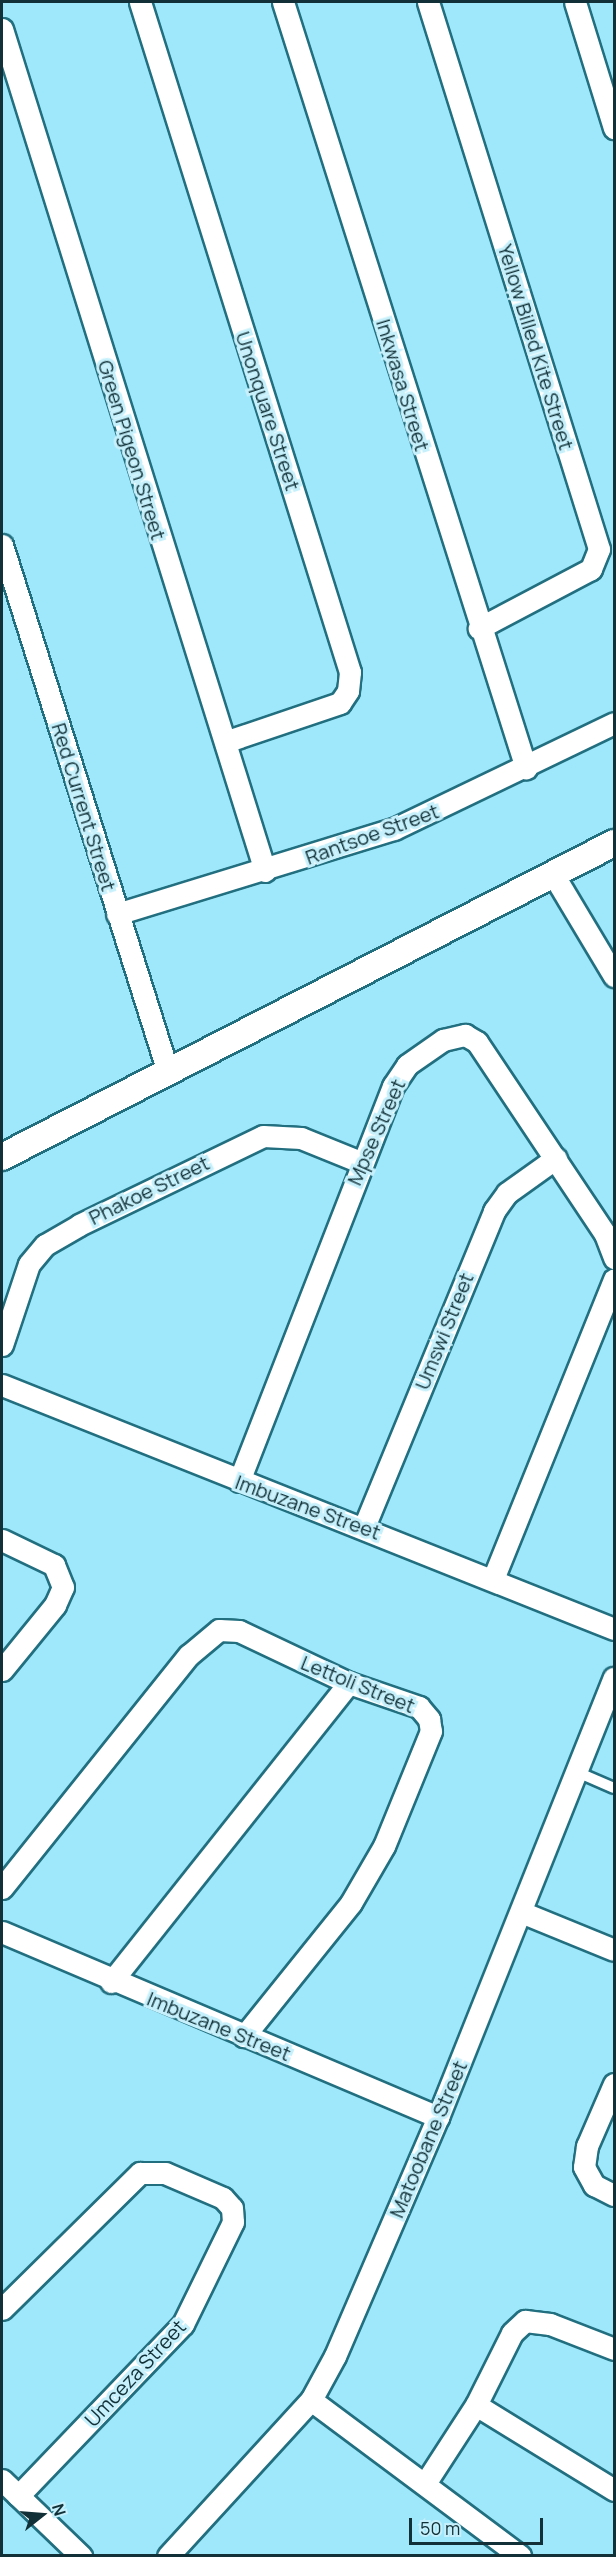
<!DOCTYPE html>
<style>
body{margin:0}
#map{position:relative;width:616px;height:2557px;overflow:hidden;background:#9fe8fb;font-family:Manrope,sans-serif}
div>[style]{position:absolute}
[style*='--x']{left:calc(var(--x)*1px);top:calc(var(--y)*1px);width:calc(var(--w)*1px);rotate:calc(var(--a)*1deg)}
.roads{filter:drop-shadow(2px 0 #226f80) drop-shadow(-2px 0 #226f80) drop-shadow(0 2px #226f80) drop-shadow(0 -2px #226f80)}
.service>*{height:10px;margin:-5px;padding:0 5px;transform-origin:5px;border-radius:5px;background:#fff}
.minor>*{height:21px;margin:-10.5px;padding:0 10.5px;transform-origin:10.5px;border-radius:10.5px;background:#fff}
.tertiary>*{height:26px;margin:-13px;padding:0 13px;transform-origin:13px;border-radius:13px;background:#fff}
span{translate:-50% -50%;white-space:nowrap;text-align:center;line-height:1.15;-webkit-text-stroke:6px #c6f0fb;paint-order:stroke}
.street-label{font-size:20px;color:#113037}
.frame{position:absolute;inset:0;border:3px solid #113037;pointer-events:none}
.north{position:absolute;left:12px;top:2485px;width:60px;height:60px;-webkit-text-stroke:4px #c6f0fb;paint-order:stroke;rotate:73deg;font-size:16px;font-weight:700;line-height:24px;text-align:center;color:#113037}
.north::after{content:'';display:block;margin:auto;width:21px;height:27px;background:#113037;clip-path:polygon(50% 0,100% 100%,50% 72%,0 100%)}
.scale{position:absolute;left:409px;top:2518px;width:134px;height:27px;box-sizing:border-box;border:3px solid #113037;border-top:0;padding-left:8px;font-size:18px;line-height:21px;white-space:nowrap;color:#113037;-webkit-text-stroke:4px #c6f0fb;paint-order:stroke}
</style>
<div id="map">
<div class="roads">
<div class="service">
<i style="--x:577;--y:1772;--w:40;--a:23.4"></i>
</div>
<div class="minor">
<i style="--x:140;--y:2;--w:702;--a:72.6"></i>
<i style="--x:350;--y:672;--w:19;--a:96"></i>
<i style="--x:348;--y:691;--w:14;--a:124"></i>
<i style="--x:340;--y:703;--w:121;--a:161.3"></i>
<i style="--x:283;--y:2;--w:804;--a:72.4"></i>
<i style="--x:428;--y:2;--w:573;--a:72.64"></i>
<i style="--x:599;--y:549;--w:22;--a:112"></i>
<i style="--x:591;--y:569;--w:127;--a:152.2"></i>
<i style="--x:575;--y:2;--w:132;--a:72.8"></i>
<i style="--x:2;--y:29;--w:882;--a:72.65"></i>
<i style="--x:2;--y:545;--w:549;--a:72.52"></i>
<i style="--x:553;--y:874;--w:119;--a:59.1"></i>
<i style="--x:117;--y:914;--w:290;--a:-17.1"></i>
<i style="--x:394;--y:829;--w:244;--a:-25.7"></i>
<i style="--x:2;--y:1345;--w:85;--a:-71.6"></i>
<i style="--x:29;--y:1264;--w:25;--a:-50"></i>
<i style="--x:45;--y:1245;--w:39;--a:-30"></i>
<i style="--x:79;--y:1225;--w:204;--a:-25.8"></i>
<i style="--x:263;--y:1136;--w:38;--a:3"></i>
<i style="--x:301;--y:1138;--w:64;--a:22.1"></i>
<i style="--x:2;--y:1385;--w:659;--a:21.74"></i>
<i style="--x:239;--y:1481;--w:424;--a:-68.7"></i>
<i style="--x:393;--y:1086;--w:25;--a:-56"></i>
<i style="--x:407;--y:1065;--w:44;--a:-34.8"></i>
<i style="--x:443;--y:1040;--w:23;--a:-13"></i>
<i style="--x:465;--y:1035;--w:14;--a:30"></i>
<i style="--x:477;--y:1042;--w:231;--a:56.3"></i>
<i style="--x:605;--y:1234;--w:26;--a:69"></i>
<i style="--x:364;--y:1527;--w:342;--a:-67.6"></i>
<i style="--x:494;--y:1211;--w:22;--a:-54"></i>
<i style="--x:507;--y:1193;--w:60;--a:-35.5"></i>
<i style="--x:2;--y:1540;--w:58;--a:25.7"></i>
<i style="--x:54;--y:1565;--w:24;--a:68"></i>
<i style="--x:63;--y:1587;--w:20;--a:114"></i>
<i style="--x:55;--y:1605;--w:84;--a:129.2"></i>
<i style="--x:493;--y:1579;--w:323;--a:-68"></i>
<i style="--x:2;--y:1888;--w:299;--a:-51.3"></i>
<i style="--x:189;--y:1655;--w:39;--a:-40"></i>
<i style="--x:219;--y:1630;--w:20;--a:3"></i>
<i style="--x:239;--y:1631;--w:122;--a:25.3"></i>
<i style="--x:349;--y:1683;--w:74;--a:18.9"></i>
<i style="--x:419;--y:1707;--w:16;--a:50"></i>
<i style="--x:429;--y:1719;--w:12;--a:81"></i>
<i style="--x:431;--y:1731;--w:124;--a:112.2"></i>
<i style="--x:384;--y:1846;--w:66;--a:120.1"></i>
<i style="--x:351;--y:1903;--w:171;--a:128.8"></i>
<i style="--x:521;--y:1912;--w:100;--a:22.2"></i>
<i style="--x:2;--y:1932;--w:474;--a:23"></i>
<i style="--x:111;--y:1982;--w:382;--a:-51.5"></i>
<i style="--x:614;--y:2084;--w:68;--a:113.5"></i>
<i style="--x:587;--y:2146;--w:21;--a:98"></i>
<i style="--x:584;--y:2167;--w:21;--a:61"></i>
<i style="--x:594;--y:2185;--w:22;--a:27"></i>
<i style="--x:2;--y:2309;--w:194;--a:-44.6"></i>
<i style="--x:140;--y:2173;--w:25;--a:0"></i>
<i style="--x:165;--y:2173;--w:63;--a:23.3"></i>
<i style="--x:223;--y:2198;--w:13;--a:48"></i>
<i style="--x:232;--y:2208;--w:14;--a:86"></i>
<i style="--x:233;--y:2222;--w:114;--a:116.1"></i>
<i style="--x:183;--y:2324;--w:238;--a:133.8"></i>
<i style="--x:311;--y:2400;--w:261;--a:36.7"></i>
<i style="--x:476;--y:2405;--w:162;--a:31.6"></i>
<i style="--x:2;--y:2480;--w:110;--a:43.9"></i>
<i style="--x:426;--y:2482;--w:92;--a:-57"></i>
<i style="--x:476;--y:2405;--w:80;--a:-63.4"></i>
<i style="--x:512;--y:2333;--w:18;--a:-43"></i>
<i style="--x:525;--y:2321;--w:25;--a:7"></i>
<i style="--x:550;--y:2324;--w:69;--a:21.3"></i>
<i style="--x:168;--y:2556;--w:212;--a:-47.5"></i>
<i style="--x:311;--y:2400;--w:50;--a:-61.4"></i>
<i style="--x:335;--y:2356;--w:260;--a:-66.7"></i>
<i style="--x:438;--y:2117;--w:473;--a:-68.2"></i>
</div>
<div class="tertiary">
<i style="--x:2;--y:1157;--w:688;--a:-27.16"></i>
</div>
</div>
<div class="street-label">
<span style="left:536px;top:347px;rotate:73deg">Yellow Billed Kite Street</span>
<span style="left:403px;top:385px;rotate:73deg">Inkwasa Street</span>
<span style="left:268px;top:411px;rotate:72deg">Unonquare Street</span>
<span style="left:132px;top:450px;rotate:73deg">Green Pigeon Street</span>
<span style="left:84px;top:807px;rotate:73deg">Red Current Street</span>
<span style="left:372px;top:834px;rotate:-20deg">Rantsoe Street</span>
<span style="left:376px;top:1132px;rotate:-66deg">Mpse Street</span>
<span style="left:149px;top:1190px;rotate:-26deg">Phakoe Street</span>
<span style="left:444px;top:1331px;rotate:-68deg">Umswi Street</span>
<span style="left:308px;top:1507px;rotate:20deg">Imbuzane Street</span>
<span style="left:358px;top:1684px;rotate:22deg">Lettoli Street</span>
<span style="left:219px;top:2026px;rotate:22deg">Imbuzane Street</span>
<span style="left:428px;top:2139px;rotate:-67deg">Matoobane Street</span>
<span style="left:135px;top:2373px;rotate:-47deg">Umceza Street</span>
</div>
<div class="frame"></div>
<div class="north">N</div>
<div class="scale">50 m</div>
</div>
